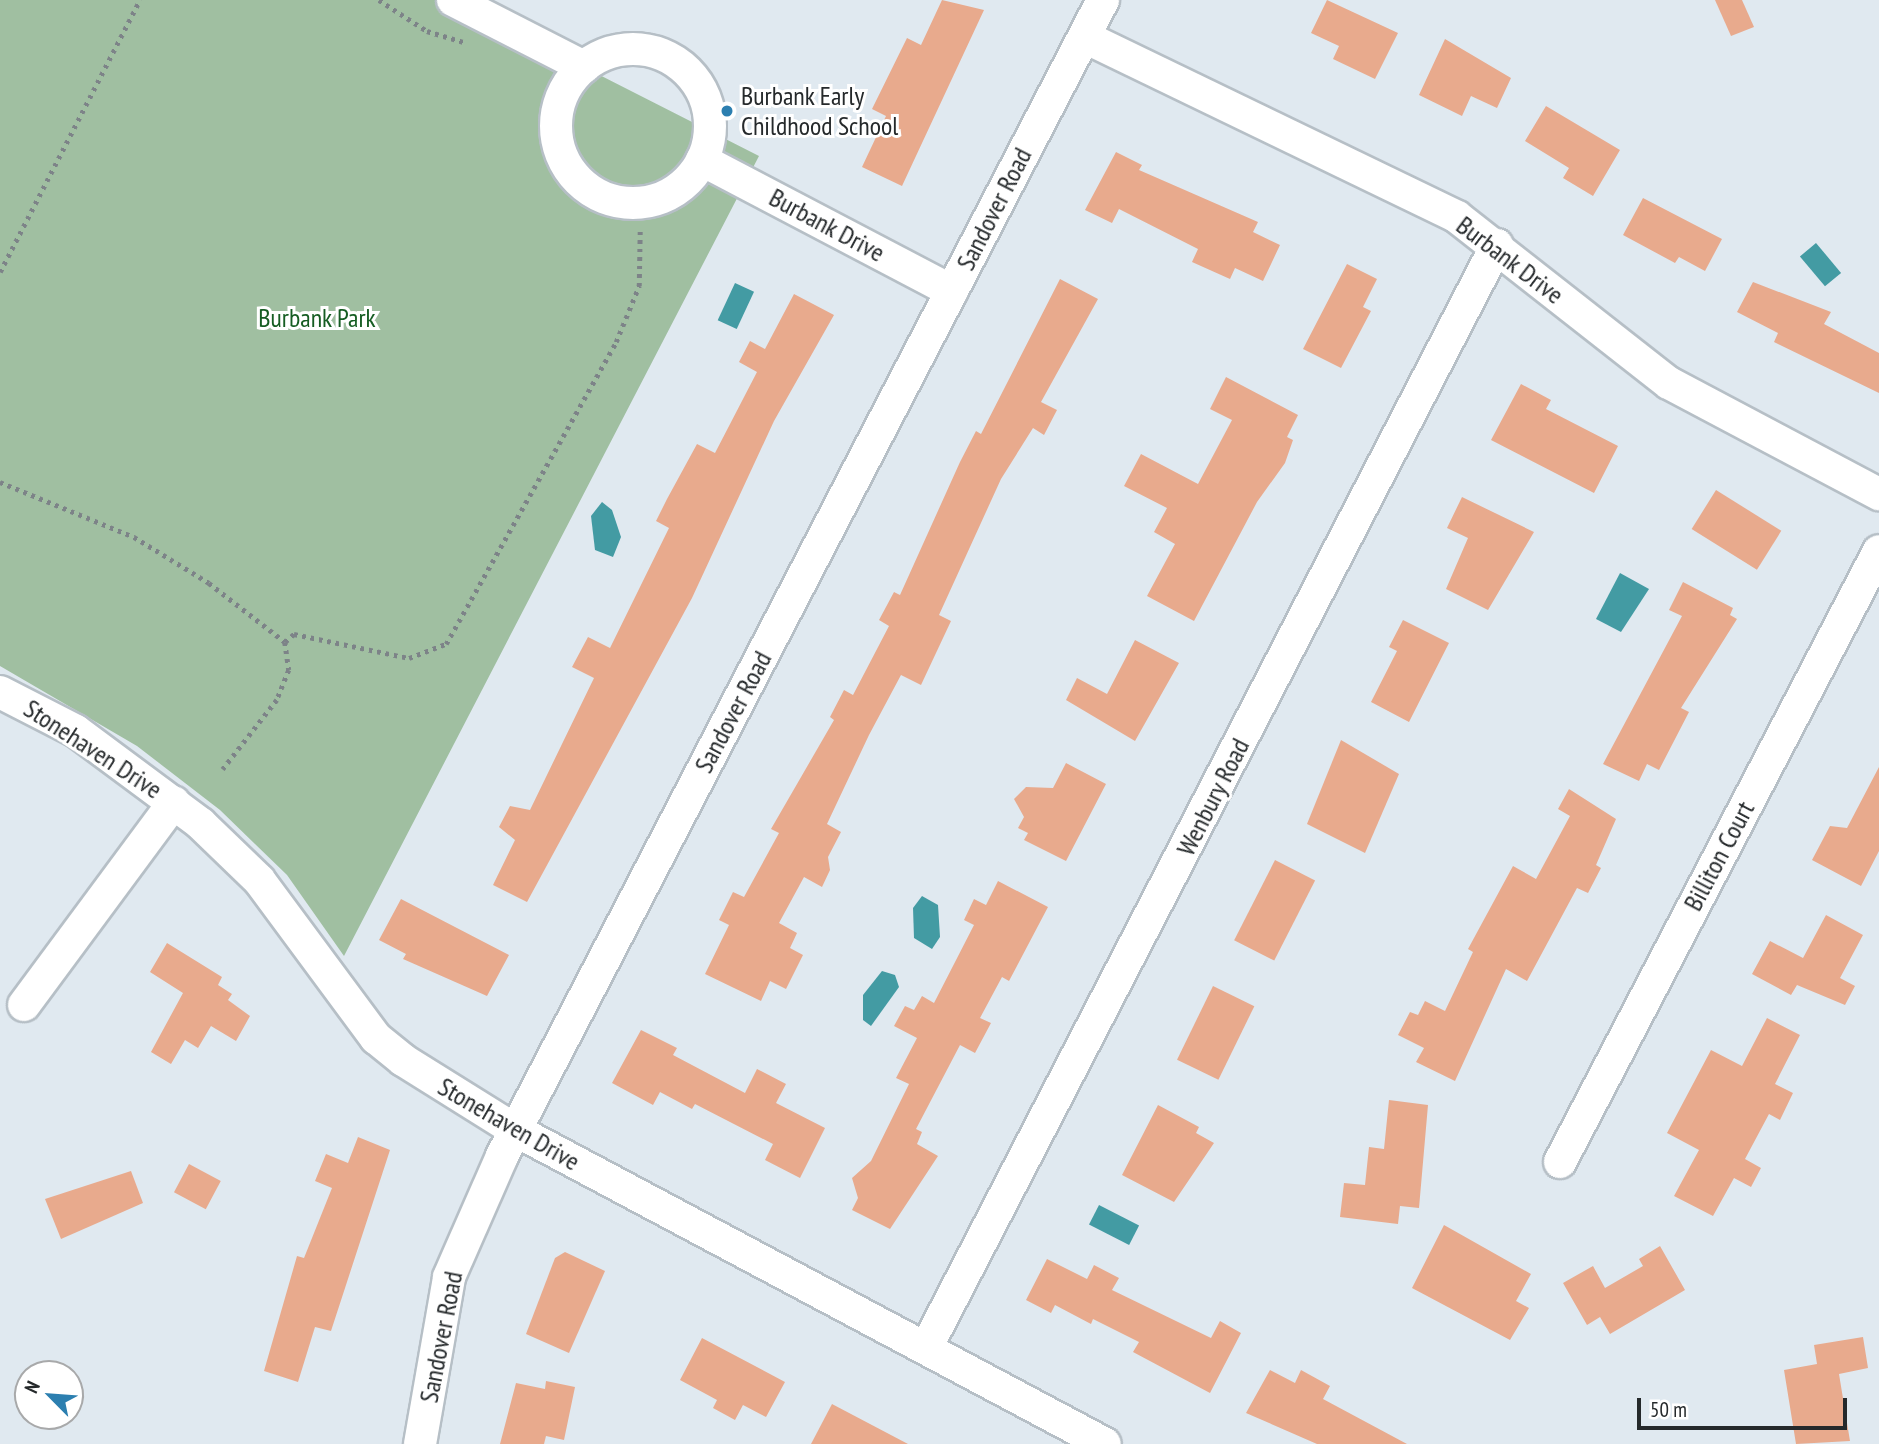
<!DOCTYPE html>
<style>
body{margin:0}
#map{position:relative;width:1879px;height:1444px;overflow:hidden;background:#e0e9f0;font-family:"PT Sans Narrow",sans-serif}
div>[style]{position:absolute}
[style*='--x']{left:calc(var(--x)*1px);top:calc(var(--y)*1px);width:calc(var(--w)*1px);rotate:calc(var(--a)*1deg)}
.green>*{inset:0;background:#a0bfa1}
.water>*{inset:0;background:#439ba3;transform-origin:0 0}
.building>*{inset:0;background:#e8aa8d;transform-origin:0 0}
.path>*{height:4.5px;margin-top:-2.25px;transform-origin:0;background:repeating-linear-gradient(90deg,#7d8388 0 3.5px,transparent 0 8.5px)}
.roads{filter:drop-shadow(2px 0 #b6bfc6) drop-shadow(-2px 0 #b6bfc6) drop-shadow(0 2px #b6bfc6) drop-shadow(0 -2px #b6bfc6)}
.minor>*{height:32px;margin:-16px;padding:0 16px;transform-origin:16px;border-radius:16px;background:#fff}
.minor>.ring{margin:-16px;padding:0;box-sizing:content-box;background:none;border:32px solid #fff;border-radius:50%}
.dots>*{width:19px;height:19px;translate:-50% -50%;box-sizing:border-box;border:4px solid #fff;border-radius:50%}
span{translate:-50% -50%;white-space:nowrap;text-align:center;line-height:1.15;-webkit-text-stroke:6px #fff;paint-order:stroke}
.poi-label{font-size:26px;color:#25292b}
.left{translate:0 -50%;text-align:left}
.street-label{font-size:26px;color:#25292b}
.park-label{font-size:26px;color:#165d23}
.north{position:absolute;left:14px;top:1360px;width:70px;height:70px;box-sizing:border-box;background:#fff;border:2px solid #a8a9aa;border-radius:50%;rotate:295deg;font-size:19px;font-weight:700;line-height:28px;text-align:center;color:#25292b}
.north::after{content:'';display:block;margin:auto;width:24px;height:32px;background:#2c7fb0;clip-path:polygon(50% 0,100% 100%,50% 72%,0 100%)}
.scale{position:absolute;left:1637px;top:1398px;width:210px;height:32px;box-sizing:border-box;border:4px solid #25292b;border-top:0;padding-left:9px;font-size:21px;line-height:24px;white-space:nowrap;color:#25292b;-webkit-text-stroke:5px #fff;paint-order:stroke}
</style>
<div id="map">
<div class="green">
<i style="clip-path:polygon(0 0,452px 0,759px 156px,344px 956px,287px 875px,220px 810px,137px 746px,0 666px)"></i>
</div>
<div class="water">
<i style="left:1816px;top:243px;width:39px;height:21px;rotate:50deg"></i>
<i style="left:735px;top:283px;width:21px;height:41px;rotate:25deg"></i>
<i style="clip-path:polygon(602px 502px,612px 510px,621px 537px,613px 557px,595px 550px,591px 516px)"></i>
<i style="clip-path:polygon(1620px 573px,1649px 589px,1621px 632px,1596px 619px)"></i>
<i style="clip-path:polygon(922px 896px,938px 905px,940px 937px,932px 949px,914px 938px,913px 908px)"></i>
<i style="clip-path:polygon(882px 971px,895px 975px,899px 987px,871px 1026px,863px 1020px,863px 995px)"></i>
<i style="left:1099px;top:1205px;width:45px;height:22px;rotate:27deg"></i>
</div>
<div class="building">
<i style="clip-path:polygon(942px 0,984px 10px,902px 186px,862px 167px,886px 116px,872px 109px,907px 38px,921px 45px)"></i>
<i style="clip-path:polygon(1327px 0,1398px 33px,1375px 79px,1333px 59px,1339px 46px,1311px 33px)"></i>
<i style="clip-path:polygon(1715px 0,1742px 0,1754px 27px,1731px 36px)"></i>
<i style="clip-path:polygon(1445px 39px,1511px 78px,1497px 108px,1471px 96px,1462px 116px,1419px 95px)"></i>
<i style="clip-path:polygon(1546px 106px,1620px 150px,1593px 196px,1563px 178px,1569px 168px,1525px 141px)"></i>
<i style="clip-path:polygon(1116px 152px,1142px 165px,1139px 170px,1258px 222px,1253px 232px,1280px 245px,1263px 281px,1235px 268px,1230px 279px,1192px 262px,1198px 249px,1119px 209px,1112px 223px,1085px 210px)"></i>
<i style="clip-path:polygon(1643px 198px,1722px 239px,1705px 271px,1679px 257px,1675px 263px,1623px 235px)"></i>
<i style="clip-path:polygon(1347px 264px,1377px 279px,1363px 307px,1371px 311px,1341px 368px,1303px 349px)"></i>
<i style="clip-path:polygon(1060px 279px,1098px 299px,1041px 402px,1057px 410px,1044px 435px,1033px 428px,1001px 479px,939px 615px,951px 621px,921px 685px,901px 675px,869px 735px,827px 824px,841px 832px,828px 857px,830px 870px,822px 887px,804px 877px,779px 923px,797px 933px,790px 948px,803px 955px,786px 989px,770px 981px,761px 1001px,705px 974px,729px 925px,719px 920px,733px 892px,744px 897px,779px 833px,771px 829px,834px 720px,830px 717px,844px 690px,853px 695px,889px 626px,879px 620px,894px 592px,900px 595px,960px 462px,976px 431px,981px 434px)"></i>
<i style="clip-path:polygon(1753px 282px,1831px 312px,1824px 324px,1879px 353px,1879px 393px,1774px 342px,1778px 333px,1737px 312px)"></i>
<i style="clip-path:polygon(794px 294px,834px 315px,774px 421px,692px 598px,527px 902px,493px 885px,515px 840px,499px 827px,510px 806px,530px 810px,594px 678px,572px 667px,588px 637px,610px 648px,669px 528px,656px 521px,667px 499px,697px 444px,715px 453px,757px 372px,739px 362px,750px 341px,765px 349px)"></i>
<i style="clip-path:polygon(1226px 377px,1298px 415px,1287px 437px,1293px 440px,1285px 463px,1257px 502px,1194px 621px,1147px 596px,1175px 544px,1154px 532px,1167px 508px,1124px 486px,1141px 454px,1198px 484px,1232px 420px,1210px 409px)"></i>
<i style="clip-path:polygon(1521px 384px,1551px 400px,1546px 409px,1618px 446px,1594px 493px,1491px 440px)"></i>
<i style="left:1716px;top:490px;width:77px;height:46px;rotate:32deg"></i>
<i style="clip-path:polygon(1462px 497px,1534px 532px,1488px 610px,1446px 589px,1468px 538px,1447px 528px)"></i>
<i style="clip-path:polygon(1683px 582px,1733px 608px,1730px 615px,1737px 619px,1681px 708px,1689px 712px,1659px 770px,1647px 764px,1639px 781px,1603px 764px,1682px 616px,1669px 610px)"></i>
<i style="clip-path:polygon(1403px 620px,1449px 643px,1409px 722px,1371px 702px,1397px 651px,1389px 647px)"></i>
<i style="clip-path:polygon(1135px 640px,1179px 663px,1135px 741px,1066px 700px,1077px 678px,1107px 694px)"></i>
<i style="clip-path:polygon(1341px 740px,1399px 774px,1365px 853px,1307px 824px)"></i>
<i style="clip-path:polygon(1066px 763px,1106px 784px,1066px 861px,1024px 840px,1028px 833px,1018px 828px,1024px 817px,1014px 799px,1026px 787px,1053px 788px)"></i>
<i style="clip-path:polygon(1879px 767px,1879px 851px,1861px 886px,1812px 860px,1830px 826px,1847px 828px)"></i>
<i style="clip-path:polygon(1569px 789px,1616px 819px,1596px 865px,1601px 868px,1588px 893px,1577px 888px,1527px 981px,1506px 969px,1455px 1081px,1416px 1062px,1424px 1048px,1398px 1035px,1410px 1012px,1418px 1015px,1425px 1001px,1445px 1011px,1473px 952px,1468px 949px,1513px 866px,1536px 879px,1570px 816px,1558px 809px)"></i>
<i style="left:1275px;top:860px;width:45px;height:90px;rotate:27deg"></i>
<i style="clip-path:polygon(998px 881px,1048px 907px,1009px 981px,1002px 977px,980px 1018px,991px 1023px,975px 1053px,960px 1045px,916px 1129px,922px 1132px,917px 1144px,938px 1156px,890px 1229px,852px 1210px,858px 1198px,852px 1178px,871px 1161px,909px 1084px,896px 1078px,917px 1038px,894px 1026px,905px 1006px,914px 1010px,922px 996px,934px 1003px,974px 925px,964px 920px,974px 899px,986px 905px)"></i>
<i style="clip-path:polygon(401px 899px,509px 955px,487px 996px,403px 959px,406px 954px,379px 940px)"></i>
<i style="clip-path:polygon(1826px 915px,1863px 935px,1840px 978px,1855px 986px,1845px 1005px,1797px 985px,1791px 995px,1752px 974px,1770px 941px,1803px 958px)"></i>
<i style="clip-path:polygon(167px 943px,222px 977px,218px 985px,232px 994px,228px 1000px,250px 1016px,236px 1041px,211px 1026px,198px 1048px,185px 1040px,171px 1064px,151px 1052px,183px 993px,150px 972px)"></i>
<i style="left:1213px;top:986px;width:46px;height:82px;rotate:26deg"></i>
<i style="clip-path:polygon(1767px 1018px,1800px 1035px,1775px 1084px,1793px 1093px,1780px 1120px,1769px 1114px,1745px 1159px,1761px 1168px,1751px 1187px,1734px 1178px,1713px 1216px,1674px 1196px,1699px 1150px,1667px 1133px,1711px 1050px,1742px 1066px)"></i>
<i style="clip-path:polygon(641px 1030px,677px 1048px,673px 1055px,745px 1093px,757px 1069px,786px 1084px,776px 1103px,825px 1128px,800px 1178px,765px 1160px,773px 1144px,695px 1104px,692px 1109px,660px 1092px,653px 1105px,612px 1083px)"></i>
<i style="clip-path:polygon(1389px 1100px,1428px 1105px,1419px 1208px,1400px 1206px,1398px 1224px,1340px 1217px,1344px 1183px,1365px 1185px,1369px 1147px,1384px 1149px)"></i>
<i style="clip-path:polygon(1158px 1105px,1199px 1127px,1196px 1133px,1214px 1143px,1174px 1202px,1122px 1175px)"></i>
<i style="clip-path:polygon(358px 1137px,390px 1150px,331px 1331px,315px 1327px,298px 1382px,264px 1371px,297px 1256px,304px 1258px,332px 1188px,315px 1181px,326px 1154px,348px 1163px)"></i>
<i style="left:189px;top:1164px;width:36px;height:32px;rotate:28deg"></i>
<i style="clip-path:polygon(131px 1171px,143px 1203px,61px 1239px,45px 1199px)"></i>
<i style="clip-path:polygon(1444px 1225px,1531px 1274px,1516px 1301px,1529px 1308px,1510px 1340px,1412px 1288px)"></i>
<i style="clip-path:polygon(1660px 1246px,1685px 1290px,1610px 1334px,1600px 1317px,1587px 1325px,1563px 1283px,1593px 1266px,1605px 1288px,1643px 1266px,1639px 1259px)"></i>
<i style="clip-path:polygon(565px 1252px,605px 1271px,569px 1353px,526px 1334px,555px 1258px)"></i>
<i style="clip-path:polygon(1047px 1259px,1087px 1279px,1094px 1265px,1119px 1278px,1112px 1290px,1211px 1338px,1220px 1321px,1241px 1333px,1210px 1393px,1133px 1352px,1139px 1342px,1093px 1319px,1091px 1324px,1055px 1305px,1051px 1313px,1026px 1300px)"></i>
<i style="clip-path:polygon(1863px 1337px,1868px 1368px,1839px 1374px,1850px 1441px,1796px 1444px,1784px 1370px,1817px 1364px,1814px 1345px)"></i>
<i style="clip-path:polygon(702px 1338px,785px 1382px,766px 1417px,743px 1405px,735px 1420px,713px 1408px,717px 1400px,680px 1380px)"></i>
<i style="clip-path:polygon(1270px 1370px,1295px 1383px,1301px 1370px,1330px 1386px,1323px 1399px,1407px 1444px,1317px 1444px,1246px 1413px)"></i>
<i style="clip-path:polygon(546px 1381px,575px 1387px,564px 1440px,546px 1436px,544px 1444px,500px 1444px,516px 1383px,545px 1389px)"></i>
<i style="clip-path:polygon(832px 1404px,908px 1444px,811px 1444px)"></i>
</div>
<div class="path">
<i style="--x:379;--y:0;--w:57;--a:32.9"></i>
<i style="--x:427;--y:31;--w:42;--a:16.7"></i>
<i style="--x:0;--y:272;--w:306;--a:-62.8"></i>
<i style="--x:0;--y:482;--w:145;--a:22.3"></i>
<i style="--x:134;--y:537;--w:88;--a:31.5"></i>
<i style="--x:209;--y:583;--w:96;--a:37.8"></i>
<i style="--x:285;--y:642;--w:28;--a:82"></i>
<i style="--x:289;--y:670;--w:32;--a:112"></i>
<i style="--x:277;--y:700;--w:88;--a:128"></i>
<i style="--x:285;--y:642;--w:12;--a:-42"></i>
<i style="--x:294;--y:634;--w:117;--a:11.8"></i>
<i style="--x:409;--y:658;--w:40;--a:-21"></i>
<i style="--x:446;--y:644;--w:347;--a:-60.6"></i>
<i style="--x:616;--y:342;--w:61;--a:-67.7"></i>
<i style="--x:639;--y:286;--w:59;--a:-89"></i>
</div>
<div class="roads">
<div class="minor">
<i style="--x:453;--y:0;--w:147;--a:27.1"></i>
<i style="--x:1085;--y:37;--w:413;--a:25.8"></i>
<i style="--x:1457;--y:217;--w:269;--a:38.1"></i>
<i style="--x:1669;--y:383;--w:238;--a:27.9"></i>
<i class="ring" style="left:556px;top:49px;width:122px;height:122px"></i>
<i style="--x:702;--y:160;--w:282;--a:27.7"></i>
<i style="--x:0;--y:692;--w:85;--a:27.2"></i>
<i style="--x:76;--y:731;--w:156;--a:36.6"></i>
<i style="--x:201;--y:824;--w:81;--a:44"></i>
<i style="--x:259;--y:880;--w:197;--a:53.5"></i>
<i style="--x:376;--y:1038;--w:35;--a:39"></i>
<i style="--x:403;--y:1060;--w:132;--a:32"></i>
<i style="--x:515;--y:1130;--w:668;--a:28.02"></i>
<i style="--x:24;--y:1005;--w:252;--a:-53.5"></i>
<i style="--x:1560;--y:1162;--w:689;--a:-62.43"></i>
<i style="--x:926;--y:1348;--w:1242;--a:-62.63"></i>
<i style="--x:420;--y:1444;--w:169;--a:-80.1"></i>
<i style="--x:449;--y:1277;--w:132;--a:-66.3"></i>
<i style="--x:502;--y:1156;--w:1303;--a:-62.53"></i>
</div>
</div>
<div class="dots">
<i style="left:727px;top:111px;background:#2c7fb0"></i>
</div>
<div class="poi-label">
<span class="left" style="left:741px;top:111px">Burbank Early<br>Childhood School</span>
</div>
<div class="street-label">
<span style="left:994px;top:209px;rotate:-63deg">Sandover Road</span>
<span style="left:827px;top:225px;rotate:28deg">Burbank Drive</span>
<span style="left:1510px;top:260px;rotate:37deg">Burbank Drive</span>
<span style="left:733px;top:712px;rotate:-62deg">Sandover Road</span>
<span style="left:93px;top:749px;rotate:33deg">Stonehaven Drive</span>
<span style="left:1213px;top:797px;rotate:-63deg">Wenbury Road</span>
<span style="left:1719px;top:856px;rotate:-62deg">Billiton Court</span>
<span style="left:509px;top:1124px;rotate:30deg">Stonehaven Drive</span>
<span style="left:441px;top:1337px;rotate:-79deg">Sandover Road</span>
</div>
<div class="park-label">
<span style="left:317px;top:318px">Burbank Park</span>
</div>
<div class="north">N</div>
<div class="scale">50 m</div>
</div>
